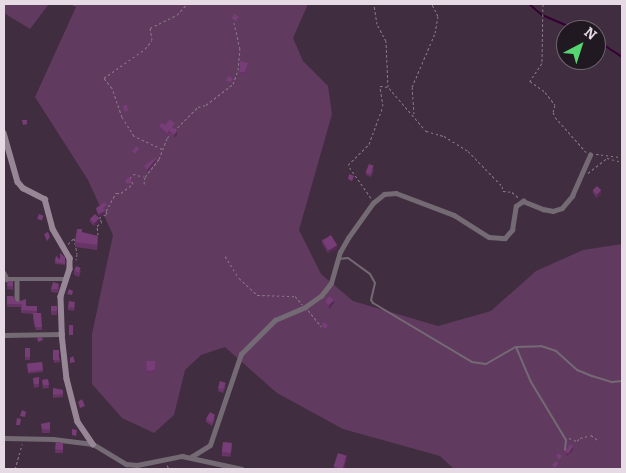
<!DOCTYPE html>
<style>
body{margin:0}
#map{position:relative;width:626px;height:473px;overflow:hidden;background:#402d3f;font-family:Bitter,serif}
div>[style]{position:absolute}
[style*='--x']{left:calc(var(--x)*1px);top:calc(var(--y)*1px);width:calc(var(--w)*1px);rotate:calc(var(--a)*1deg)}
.green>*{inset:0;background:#613a60}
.stream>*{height:2px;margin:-1px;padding:0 1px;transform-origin:1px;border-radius:1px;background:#360036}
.path>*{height:1px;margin-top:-0.5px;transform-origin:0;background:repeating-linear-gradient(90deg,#897988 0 2.5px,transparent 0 5px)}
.lane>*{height:2px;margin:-1px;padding:0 1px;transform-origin:1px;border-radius:1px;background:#736a73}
.street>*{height:4.5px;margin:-2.25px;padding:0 2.25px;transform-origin:2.25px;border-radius:2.25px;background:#736a73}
.secondary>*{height:5.5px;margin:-2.75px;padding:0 2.75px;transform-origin:2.75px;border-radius:2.75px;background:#978796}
.wall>*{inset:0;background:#663465;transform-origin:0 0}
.shaded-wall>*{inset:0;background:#532b53}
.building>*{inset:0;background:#773d76;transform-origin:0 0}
span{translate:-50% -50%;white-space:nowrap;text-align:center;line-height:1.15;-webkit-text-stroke:4.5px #211921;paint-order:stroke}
.frame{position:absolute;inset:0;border:5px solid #e6dae5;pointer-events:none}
.north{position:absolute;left:556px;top:20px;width:50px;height:50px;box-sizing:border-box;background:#211921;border:1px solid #70666f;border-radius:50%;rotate:40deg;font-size:14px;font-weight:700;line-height:20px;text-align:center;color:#e6dae5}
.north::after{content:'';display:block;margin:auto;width:18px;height:22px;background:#56d671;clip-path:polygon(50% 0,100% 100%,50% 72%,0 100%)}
</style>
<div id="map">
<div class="green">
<i style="clip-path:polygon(4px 4px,49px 4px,30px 29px,4px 13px)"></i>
<i style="clip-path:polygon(70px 4px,308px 4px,293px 38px,303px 61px,328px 86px,332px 114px,299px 230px,321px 274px,353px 301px,438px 326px,491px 311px,536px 271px,583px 250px,622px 244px,622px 469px,454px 469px,440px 456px,343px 429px,277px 393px,225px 347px,201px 355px,185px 370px,174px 415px,154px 433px,122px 418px,92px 384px,92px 334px,113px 235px,88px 180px,35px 97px,76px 7px)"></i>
</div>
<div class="stream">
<i style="--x:529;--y:4;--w:17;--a:40"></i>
<i style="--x:542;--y:15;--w:39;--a:23"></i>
<i style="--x:596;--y:40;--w:31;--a:33"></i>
</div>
<div class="path">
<i style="--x:543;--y:4;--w:59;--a:91"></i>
<i style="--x:542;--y:63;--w:22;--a:124"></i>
<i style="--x:530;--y:81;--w:19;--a:36"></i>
<i style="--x:545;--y:92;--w:16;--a:52"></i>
<i style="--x:555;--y:105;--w:7;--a:106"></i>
<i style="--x:553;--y:112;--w:5;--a:68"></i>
<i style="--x:555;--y:117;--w:47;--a:48.5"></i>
<i style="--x:389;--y:88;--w:57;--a:49.3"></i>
<i style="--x:426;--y:131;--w:19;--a:16"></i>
<i style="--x:444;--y:136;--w:28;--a:32"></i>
<i style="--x:468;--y:151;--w:49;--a:45.8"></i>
<i style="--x:502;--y:186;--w:5;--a:79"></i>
<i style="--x:503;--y:191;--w:9;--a:6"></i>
<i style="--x:512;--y:192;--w:9;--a:41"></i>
<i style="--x:414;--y:114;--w:27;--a:-94"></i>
<i style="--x:412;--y:87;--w:59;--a:-66.9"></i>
<i style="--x:435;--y:33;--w:17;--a:-80"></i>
<i style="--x:438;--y:16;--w:13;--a:-117"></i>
<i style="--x:174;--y:131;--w:34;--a:-45"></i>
<i style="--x:198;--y:107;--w:8;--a:-14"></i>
<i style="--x:206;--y:105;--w:34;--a:-38"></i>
<i style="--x:233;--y:84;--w:15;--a:-70"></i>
<i style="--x:238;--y:70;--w:21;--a:-85"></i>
<i style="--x:240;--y:49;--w:27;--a:-103"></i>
<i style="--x:162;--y:149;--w:31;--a:-155"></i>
<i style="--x:134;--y:136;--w:22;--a:-122"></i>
<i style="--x:122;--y:117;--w:31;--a:-109"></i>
<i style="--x:112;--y:88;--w:13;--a:-129"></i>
<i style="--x:104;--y:78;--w:50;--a:-35.3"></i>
<i style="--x:145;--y:49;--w:11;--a:-52"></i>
<i style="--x:152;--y:40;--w:12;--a:-99"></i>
<i style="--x:150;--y:28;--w:30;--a:-26"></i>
<i style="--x:177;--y:15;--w:15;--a:-48"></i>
<i style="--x:596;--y:154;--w:26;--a:7"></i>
<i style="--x:588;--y:173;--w:24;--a:-38"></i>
<i style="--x:607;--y:158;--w:16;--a:15"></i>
<i style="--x:144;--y:184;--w:7;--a:-82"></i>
<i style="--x:145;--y:177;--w:23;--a:-52"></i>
<i style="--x:159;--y:159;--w:22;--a:-69"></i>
<i style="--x:167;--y:138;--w:6;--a:-45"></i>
<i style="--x:371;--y:198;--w:40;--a:-124.9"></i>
<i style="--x:348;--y:165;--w:30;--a:-45"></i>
<i style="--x:369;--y:144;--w:40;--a:-69.8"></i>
<i style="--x:383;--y:106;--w:20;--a:-99"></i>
<i style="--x:380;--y:86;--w:8;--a:7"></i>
<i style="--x:388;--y:87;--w:46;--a:-92.5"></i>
<i style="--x:386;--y:41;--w:19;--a:-118"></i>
<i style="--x:377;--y:24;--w:20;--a:-99"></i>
<i style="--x:98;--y:235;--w:9;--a:-96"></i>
<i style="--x:97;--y:226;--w:6;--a:-39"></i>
<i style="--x:102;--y:222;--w:5;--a:-127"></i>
<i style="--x:99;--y:218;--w:9;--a:-27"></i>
<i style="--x:107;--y:214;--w:3;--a:-108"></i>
<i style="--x:106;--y:211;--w:21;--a:-61"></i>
<i style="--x:116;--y:193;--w:5;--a:0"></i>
<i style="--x:121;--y:193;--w:15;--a:-37"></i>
<i style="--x:133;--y:184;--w:7;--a:-117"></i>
<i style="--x:130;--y:178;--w:5;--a:-53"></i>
<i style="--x:133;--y:174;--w:11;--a:15"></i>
<i style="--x:68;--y:244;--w:8;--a:-45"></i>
<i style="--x:74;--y:238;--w:16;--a:79"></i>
<i style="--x:77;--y:254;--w:6;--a:99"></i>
<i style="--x:225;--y:256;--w:26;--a:58"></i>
<i style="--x:239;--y:278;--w:25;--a:43"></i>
<i style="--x:257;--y:295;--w:38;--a:2"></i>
<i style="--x:295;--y:296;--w:11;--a:49"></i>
<i style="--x:308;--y:310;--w:21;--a:51"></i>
<i style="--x:569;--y:438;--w:9;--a:21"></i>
<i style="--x:577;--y:441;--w:4;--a:-45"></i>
<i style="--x:580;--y:438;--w:11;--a:-15"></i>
<i style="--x:591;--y:435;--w:9;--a:36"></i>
<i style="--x:167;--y:465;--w:4;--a:63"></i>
<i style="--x:15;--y:469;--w:26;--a:-74"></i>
</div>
<div class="lane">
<i style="--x:339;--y:259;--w:9;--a:-6"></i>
<i style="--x:348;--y:258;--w:27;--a:36"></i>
<i style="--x:370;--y:274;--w:10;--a:61"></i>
<i style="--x:375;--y:283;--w:17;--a:103"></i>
<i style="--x:371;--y:300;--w:4;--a:56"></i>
<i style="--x:373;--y:303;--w:115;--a:30.8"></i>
<i style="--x:472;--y:362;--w:14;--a:8"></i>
<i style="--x:486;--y:364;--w:34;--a:-30"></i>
<i style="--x:516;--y:347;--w:25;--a:-2"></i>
<i style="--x:541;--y:346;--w:16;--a:18"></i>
<i style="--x:556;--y:351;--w:28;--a:42"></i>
<i style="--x:577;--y:370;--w:16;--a:22"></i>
<i style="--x:592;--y:376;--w:21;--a:17"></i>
<i style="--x:612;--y:382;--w:10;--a:-6"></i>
<i style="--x:516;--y:347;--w:38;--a:67"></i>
<i style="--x:531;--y:382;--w:68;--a:58.9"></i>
<i style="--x:566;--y:440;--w:10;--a:96"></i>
</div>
<div class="street">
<i style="--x:4;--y:273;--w:7;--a:63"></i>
<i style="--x:7;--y:279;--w:60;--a:0"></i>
<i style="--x:17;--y:280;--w:21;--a:90"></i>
<i style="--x:4;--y:335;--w:58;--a:-1"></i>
<i style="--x:4;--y:438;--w:49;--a:1.2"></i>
<i style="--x:53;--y:439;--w:40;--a:7.1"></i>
<i style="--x:93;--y:444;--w:39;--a:31"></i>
<i style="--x:126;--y:464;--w:11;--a:5"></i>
<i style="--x:137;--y:465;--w:46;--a:-11.3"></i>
<i style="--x:182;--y:456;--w:61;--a:12.2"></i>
<i style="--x:191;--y:457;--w:22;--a:-32"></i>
<i style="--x:210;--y:445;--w:96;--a:-71.2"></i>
<i style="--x:241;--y:354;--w:48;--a:-45"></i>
<i style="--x:275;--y:320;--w:33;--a:-23"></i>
<i style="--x:305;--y:307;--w:19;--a:-35"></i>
<i style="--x:321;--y:296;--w:16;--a:-52"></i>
<i style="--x:331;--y:283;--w:32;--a:-74"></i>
<i style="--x:340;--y:252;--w:16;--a:-60"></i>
<i style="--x:348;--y:238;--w:43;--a:-54.5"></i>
<i style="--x:373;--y:203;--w:14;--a:-39"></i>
<i style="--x:384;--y:194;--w:12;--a:-5"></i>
<i style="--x:396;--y:193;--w:62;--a:20.8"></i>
<i style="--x:454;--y:215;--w:41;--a:32.2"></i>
<i style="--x:489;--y:237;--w:16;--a:4"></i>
<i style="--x:505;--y:238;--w:11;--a:-49"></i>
<i style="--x:512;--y:230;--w:24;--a:-81"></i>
<i style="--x:516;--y:206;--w:9;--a:-36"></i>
<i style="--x:523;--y:201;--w:22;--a:22"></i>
<i style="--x:543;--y:209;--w:10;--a:11"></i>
<i style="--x:553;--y:211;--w:9;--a:-18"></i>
<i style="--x:562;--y:208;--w:16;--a:-50"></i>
<i style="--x:572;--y:196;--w:45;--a:-66.3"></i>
</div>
<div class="secondary">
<i style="--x:4;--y:133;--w:51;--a:74.1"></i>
<i style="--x:18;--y:182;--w:8;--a:50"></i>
<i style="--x:23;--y:188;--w:25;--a:27"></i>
<i style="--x:45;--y:199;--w:31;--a:75"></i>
<i style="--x:53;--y:229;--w:34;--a:60"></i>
<i style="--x:70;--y:258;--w:11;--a:90"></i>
<i style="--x:70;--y:269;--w:29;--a:108"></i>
<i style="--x:61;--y:297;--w:37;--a:88"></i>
<i style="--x:62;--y:334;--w:45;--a:83.7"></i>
<i style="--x:67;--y:379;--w:44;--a:75.7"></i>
<i style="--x:78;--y:422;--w:27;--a:56"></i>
</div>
<div class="wall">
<i style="clip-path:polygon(240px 61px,248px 66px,245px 75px,240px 74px)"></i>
<i style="clip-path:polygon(165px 125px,175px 127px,174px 128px,177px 135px,174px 138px,169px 133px,167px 136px,159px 129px,159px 126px)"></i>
<i style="clip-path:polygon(374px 169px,371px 177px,366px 175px,366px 172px)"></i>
<i style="clip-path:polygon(593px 190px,601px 194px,597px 198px,593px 193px)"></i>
<i style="clip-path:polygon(96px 208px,107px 208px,104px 210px,105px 214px,99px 217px,96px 210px)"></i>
<i style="clip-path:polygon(90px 219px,99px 222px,94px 226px,90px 222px)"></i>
<i style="clip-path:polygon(322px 239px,337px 249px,328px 253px,322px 243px)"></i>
<i style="clip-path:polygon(98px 240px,97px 250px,75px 247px,75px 242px)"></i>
<i style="clip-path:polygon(56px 256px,60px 260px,65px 257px,65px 265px,55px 264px)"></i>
<i style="clip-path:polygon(74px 271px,81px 271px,79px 277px,74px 275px)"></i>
<i style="clip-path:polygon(8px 281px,13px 281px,13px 290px,7px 289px)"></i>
<i style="clip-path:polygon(59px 287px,58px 293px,51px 292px,51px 289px)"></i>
<i style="clip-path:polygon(7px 296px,17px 302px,26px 306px,37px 306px,37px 313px,42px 327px,42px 330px,36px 330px,34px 325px,33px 314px,21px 313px,21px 307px,7px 307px)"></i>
<i style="clip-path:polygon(325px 302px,334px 303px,329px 309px,325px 305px)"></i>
<i style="left:51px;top:306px;width:6px;height:9px"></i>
<i style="clip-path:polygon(75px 306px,74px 311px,68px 310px,68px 307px)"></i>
<i style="left:25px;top:348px;width:5px;height:12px"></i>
<i style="clip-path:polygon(53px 350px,60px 359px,60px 362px,54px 363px)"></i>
<i style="left:146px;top:361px;width:9px;height:13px"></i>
<i style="left:42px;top:362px;width:10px;height:15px;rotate:84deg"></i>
<i style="clip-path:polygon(39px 377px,39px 387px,34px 388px,33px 378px)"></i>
<i style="left:48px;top:379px;width:9px;height:6px;rotate:84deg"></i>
<i style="clip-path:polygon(226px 386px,223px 393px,218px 391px,218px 388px)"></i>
<i style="clip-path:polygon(53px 388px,63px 390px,63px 397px,53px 398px)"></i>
<i style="clip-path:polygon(215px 418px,212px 426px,206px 422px,206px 419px)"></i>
<i style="clip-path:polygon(50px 422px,50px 433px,42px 433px,41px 424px)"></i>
<i style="clip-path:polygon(56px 442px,63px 443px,63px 453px,55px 453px)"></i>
<i style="left:223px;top:442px;width:9px;height:14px;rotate:6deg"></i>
<i style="clip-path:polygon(573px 450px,567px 456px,564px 454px,564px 451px)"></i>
<i style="clip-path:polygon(347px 460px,344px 469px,334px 469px,334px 466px)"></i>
</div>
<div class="shaded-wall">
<i style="clip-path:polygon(177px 131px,177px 135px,174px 138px,174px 135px)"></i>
<i style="clip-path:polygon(156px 159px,156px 161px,147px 172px,147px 170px)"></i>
<i style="clip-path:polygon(601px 190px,601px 194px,597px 198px,597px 194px)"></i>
<i style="clip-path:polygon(105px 211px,105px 214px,99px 217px,99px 214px)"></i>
<i style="clip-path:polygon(99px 218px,99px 222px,94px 226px,94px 223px)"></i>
<i style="clip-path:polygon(337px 245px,337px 249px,328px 253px,328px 250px)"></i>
<i style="clip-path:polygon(334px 300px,334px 303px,329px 309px,329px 305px)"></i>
<i style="clip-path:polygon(573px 446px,573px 450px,567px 456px,567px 453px)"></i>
<i style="clip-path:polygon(347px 456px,347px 460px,344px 469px,343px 469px)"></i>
</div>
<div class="building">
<i style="clip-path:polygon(235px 14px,239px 17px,236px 21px,231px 18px)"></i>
<i style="clip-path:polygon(240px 61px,248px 63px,245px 72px,240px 72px)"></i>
<i style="clip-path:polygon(228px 76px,233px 78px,231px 82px,226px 81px)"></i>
<i style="left:127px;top:105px;width:6px;height:4px;rotate:81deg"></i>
<i style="clip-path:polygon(170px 119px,175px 124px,172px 127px,177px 131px,174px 135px,169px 130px,167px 133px,159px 126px,162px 123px,165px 125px)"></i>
<i style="clip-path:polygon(22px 120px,27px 120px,27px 124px,23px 125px)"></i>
<i style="clip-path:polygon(137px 146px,139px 149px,135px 154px,132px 151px)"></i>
<i style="clip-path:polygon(155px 158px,156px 159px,147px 170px,144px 166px)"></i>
<i style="left:369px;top:164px;width:5px;height:9px;rotate:22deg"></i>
<i style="clip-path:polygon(349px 174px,354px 176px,352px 181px,348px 179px)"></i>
<i style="clip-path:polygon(130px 177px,132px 182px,127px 184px,125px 180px)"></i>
<i style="left:597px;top:186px;width:6px;height:6px;rotate:45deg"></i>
<i style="clip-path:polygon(105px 202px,107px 205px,103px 208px,105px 211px,99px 214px,96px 208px)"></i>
<i style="left:39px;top:214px;width:5px;height:5px;rotate:22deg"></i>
<i style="left:95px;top:214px;width:6px;height:7px;rotate:45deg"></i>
<i style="clip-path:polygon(77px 229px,82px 229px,82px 232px,98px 236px,97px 245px,75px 242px)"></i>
<i style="clip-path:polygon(48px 232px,50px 237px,47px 241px,44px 234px)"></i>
<i style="left:331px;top:235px;width:12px;height:10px;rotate:59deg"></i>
<i style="clip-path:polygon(60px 253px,65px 257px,65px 264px,55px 262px,56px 256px,60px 260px)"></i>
<i style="left:76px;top:266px;width:5px;height:5px;rotate:22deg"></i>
<i style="clip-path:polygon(8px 281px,13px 281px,13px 286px,7px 286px)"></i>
<i style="clip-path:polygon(53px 282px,59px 284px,58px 289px,51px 289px)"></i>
<i style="clip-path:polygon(69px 289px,73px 291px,72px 295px,67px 294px)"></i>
<i style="clip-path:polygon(7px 296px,13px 296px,17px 302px,26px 299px,26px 306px,37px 306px,37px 311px,21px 310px,22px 304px,7px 304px)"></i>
<i style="clip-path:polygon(329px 296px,334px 300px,329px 305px,325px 302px)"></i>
<i style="left:69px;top:301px;width:6px;height:6px;rotate:9deg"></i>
<i style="left:51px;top:306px;width:6px;height:5px"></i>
<i style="clip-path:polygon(33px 313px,41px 313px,42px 327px,36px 327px,34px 322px)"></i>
<i style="clip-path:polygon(324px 322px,328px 325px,326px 329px,321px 326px)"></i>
<i style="left:69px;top:325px;width:4px;height:10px"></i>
<i style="clip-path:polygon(37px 337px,42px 337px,43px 340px,38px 342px)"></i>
<i style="left:25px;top:348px;width:5px;height:9px"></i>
<i style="left:53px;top:350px;width:6px;height:10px"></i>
<i style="clip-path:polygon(73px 356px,75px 362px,70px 363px,70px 358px)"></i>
<i style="clip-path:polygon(146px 361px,155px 361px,155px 370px,147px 371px)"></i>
<i style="left:42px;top:362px;width:8px;height:15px;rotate:83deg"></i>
<i style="clip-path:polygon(39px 377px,39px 384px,34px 384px,33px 378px)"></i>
<i style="clip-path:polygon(48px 379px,49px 385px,43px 385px,42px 380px)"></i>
<i style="clip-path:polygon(220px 381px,226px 383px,223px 389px,218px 388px)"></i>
<i style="clip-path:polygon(53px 388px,63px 390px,63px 394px,53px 395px)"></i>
<i style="clip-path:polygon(82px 399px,85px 406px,80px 408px,78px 402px)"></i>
<i style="clip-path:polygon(22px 410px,26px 412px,25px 417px,20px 416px)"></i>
<i style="clip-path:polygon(210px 412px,215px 415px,212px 423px,206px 419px)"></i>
<i style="clip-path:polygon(17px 418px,21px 419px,20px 425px,16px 425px)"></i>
<i style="clip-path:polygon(50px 422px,50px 430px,42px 429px,41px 424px)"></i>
<i style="clip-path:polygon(72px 429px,77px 430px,76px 436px,72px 435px)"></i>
<i style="clip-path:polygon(56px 442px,63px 443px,63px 450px,55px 449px)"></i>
<i style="left:223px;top:442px;width:9px;height:10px;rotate:6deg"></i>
<i style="left:570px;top:444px;width:4px;height:9px;rotate:34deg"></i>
<i style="left:338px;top:453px;width:9px;height:14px;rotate:18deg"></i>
<i style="clip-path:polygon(558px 453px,562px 456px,559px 460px,556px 456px)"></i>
<i style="left:556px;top:461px;width:4px;height:6px;rotate:45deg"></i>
</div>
<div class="frame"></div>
<div class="north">N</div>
</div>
